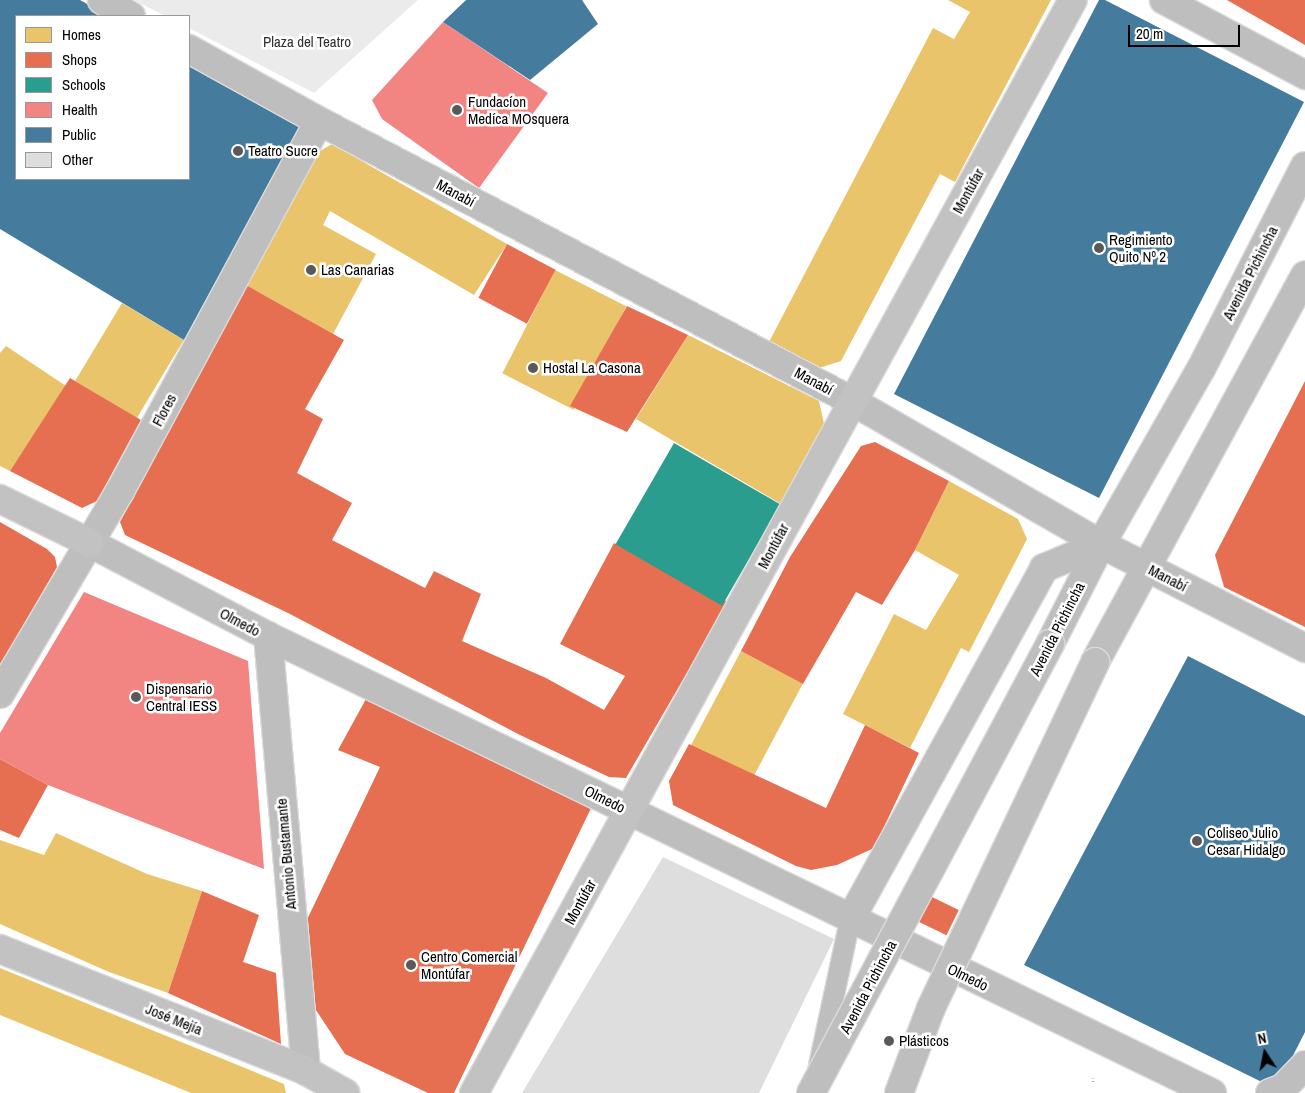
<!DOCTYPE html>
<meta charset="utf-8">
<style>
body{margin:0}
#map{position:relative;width:1305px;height:1093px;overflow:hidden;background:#fff;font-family:"Archivo Narrow",sans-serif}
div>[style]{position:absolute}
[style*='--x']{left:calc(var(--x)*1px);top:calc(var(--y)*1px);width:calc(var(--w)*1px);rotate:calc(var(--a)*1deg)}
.green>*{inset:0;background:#ebebeb}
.homes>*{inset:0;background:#e9c46a;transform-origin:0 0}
.shops>*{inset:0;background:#e76f51;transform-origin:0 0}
.schools>*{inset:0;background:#2a9d8f;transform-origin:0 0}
.health>*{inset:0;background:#f28482}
.public>*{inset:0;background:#457b9d}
.building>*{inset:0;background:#dedede}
.path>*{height:3px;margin-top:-1.5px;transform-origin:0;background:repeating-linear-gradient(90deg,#b9b9b9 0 1px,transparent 0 3.5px)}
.roads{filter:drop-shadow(1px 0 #dbdbdb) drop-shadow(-1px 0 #dbdbdb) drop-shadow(0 1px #dbdbdb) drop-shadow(0 -1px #dbdbdb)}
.lane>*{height:20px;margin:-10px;padding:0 10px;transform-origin:10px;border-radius:10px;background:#bebebe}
.street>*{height:28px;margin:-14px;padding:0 14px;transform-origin:14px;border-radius:14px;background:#bebebe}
.secondary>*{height:28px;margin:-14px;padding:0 14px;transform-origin:14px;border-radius:14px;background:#c2c2c2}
.primary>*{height:28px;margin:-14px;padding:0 14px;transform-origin:14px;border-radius:14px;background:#bebebe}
.bridges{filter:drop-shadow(1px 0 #dbdbdb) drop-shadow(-1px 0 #dbdbdb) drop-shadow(0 1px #dbdbdb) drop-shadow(0 -1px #dbdbdb)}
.primary-bridge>*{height:28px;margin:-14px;padding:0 14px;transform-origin:14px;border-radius:14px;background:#bebebe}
.dots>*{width:14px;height:14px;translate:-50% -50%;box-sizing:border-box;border:2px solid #fff;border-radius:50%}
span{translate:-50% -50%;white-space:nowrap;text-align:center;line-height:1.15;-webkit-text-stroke:5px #fff;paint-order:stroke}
.park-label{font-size:15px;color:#313131}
.poi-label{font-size:15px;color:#000}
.left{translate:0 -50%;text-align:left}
.street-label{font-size:15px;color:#000}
.legend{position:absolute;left:15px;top:15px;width:175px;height:165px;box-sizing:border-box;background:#fff;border:1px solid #999;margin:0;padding:6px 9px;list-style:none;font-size:15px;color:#000}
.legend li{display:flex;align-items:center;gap:10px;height:25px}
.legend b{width:25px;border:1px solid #999}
.north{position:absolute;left:1240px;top:1028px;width:50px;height:50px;-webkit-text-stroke:4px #fff;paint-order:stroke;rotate:349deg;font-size:14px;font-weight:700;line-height:20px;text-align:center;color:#000}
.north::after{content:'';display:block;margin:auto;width:18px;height:22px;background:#000;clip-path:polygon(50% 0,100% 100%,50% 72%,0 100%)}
.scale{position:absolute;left:1128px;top:25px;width:112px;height:22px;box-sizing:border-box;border:2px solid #000;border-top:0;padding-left:6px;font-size:15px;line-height:18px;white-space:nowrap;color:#000;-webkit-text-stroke:4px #fff;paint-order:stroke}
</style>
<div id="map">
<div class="green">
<i style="clip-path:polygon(134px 0,418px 0,314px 93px,189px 28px,189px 16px,165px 16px)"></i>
</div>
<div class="homes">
<i style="clip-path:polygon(948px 0,1051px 0,955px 182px,940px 174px,841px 361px,819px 368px,769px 342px,933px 28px,954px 39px,970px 12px)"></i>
<i style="clip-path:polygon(332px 144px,507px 244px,474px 295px,330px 211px,323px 225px,376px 254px,333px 334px,246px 285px,286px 207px,320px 151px)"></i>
<i style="left:555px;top:270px;width:80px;height:116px;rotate:27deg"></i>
<i style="left:122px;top:303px;width:72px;height:91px;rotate:31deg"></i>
<i style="clip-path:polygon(688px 335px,819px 401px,824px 424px,781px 504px,636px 419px)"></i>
<i style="clip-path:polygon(6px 346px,66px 386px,10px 471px,0 466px,0 353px)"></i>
<i style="clip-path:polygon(949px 481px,1018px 519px,1027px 539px,969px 652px,961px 648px,910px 748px,843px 714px,894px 614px,926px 630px,959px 575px,915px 550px)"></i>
<i style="left:741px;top:651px;width:70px;height:107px;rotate:28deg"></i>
<i style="clip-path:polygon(56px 833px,147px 874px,202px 891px,168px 993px,109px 972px,0 924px,0 840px,44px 855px)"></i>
<i style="clip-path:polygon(0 968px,284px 1084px,286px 1093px,191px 1093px,0 1015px)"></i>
</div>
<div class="shops">
<i style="clip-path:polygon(1227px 0,1305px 0,1305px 45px)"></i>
<i style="left:507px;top:244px;width:55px;height:61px;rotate:28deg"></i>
<i style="clip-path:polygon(246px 285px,344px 340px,305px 409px,323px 419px,297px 473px,352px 503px,332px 540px,425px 588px,434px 571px,481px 594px,462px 641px,546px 678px,604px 710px,625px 676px,560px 644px,614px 543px,728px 602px,626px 778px,609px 777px,520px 735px,290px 614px,125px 535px,120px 522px)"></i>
<i style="clip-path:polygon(627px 306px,688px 335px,627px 432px,570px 406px)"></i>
<i style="clip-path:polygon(70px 378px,141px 420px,97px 501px,82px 508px,10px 471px)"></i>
<i style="clip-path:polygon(1305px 381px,1305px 627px,1224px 587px,1215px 555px)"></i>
<i style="clip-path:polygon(875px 442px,949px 481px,915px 550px,882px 605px,856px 592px,803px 684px,741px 651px,790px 557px,861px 446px)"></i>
<i style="clip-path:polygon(0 522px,47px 549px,55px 557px,57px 567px,0 666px)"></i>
<i style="clip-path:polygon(366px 699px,593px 804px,454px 1093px,428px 1093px,345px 1054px,310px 1001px,303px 928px,380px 767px,338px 750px)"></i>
<i style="clip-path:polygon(865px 725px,919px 753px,874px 848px,837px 865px,811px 870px,796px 866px,673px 805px,669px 781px,689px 744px,826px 808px)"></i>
<i style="clip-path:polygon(0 759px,48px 785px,19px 838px,0 830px)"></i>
<i style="clip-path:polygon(202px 891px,259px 915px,243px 962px,276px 973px,281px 1044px,168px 993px)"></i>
<i style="left:930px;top:896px;width:32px;height:28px;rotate:26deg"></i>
</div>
<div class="schools">
<i style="left:674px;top:443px;width:123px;height:117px;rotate:30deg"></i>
</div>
<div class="health">
<i style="clip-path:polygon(443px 22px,548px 93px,479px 188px,382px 119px,372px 100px)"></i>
<i style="clip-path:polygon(84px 592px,248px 661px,264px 869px,48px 785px,0 759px,0 733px)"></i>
</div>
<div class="public">
<i style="clip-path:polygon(0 0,80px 0,109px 16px,16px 16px,16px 179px,189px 179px,189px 61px,302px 124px,184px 340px,0 229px)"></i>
<i style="clip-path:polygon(466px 0,582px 0,598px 24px,530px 80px,443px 22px)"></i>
<i style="clip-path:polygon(1099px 0,1105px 0,1304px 102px,1099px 498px,894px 394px)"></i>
<i style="clip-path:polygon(1188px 656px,1305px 716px,1305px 1032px,1276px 1089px,1024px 965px)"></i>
</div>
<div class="building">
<i style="clip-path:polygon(663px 857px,834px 939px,759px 1093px,522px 1093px)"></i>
</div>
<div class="path">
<i style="--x:1093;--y:1082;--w:4;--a:-90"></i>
</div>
<div class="roads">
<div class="lane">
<i style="--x:819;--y:1065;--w:148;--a:-77.9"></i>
</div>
<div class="street">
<i style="--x:102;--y:0;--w:33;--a:29"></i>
<i style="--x:1164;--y:0;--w:160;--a:28"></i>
<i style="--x:189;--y:49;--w:149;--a:29"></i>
<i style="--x:319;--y:121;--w:602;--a:27.71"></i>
<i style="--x:852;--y:401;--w:287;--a:29.9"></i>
<i style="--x:1101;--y:544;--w:229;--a:27"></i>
<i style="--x:90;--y:543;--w:201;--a:27.6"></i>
<i style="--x:268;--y:636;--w:1049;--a:25.83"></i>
<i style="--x:268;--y:636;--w:437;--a:85"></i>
<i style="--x:0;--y:694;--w:236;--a:-59.4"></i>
<i style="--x:120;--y:491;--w:420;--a:-61.7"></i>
<i style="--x:1270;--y:1093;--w:14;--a:-21"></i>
<i style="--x:1283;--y:1088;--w:32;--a:-46"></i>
</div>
<div class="secondary">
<i style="--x:0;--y:499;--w:100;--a:26.1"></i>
<i style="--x:0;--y:949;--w:329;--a:21.7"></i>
<i style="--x:306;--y:1071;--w:45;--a:29.4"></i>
<i style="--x:474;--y:1093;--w:1246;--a:-61.28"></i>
</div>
<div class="primary">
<i style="--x:1050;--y:644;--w:112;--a:-63"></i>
<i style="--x:1101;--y:544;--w:202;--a:-60.3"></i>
<i style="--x:1201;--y:369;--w:228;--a:-62.9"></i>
<i style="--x:1095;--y:662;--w:440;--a:-61.5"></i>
<i style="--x:850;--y:920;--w:402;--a:-61.1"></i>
<i style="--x:1044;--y:568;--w:62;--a:-22.8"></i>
</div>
</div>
<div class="bridges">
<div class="primary-bridge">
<i style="--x:811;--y:1093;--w:509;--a:-61.97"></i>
<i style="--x:899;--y:1093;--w:91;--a:-69.4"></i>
<i style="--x:931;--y:1008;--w:383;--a:-64.6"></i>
</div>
</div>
<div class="dots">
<i style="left:457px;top:110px;background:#595959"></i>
<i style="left:238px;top:151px;background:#595959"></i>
<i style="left:1099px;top:248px;background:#595959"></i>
<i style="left:311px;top:270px;background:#595959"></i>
<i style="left:533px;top:368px;background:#595959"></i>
<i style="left:136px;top:697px;background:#595959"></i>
<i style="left:1197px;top:841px;background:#595959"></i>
<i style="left:411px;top:965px;background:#595959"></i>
<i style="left:889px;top:1041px;background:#595959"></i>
</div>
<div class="park-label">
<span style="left:307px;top:42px">Plaza del Teatro</span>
</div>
<div class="poi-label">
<span class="left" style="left:468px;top:110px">Fundacíon<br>Medíca MOsquera</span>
<span class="left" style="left:248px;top:151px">Teatro Sucre</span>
<span class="left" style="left:1109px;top:248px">Regimiento<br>Quito Nº 2</span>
<span class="left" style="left:321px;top:270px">Las Canarias</span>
<span class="left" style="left:543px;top:368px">Hostal La Casona</span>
<span class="left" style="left:146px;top:697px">Dispensario<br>Central IESS</span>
<span class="left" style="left:1207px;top:841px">Coliseo Julio<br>Cesar Hidalgo</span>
<span class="left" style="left:421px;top:965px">Centro Comercial<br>Montúfar</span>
<span class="left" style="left:899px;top:1041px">Plásticos</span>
</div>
<div class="street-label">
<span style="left:968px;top:191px;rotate:-61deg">Montúfar</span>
<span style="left:456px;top:193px;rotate:28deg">Manabí</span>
<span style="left:1250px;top:273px;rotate:-63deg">Avenida Pichincha</span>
<span style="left:814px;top:381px;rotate:28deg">Manabí</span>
<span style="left:164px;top:410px;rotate:-62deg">Flores</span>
<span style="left:773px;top:546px;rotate:-62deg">Montúfar</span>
<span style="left:1168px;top:578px;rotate:27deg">Manabí</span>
<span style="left:240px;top:622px;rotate:28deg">Olmedo</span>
<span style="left:1057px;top:629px;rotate:-63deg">Avenida Pichincha</span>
<span style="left:605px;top:799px;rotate:26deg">Olmedo</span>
<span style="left:286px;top:854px;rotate:-95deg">Antonio Bustamante</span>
<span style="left:580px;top:902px;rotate:-61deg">Montúfar</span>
<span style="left:968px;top:977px;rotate:26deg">Olmedo</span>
<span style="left:868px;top:987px;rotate:-62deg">Avenida Pichincha</span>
<span style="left:174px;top:1019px;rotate:22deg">José Mejía</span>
</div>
<ul class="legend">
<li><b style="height:14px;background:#e9c46a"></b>Homes</li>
<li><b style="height:14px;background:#e76f51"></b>Shops</li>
<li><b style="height:14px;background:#2a9d8f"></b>Schools</li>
<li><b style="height:14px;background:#f28482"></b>Health</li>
<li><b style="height:14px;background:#457b9d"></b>Public</li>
<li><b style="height:14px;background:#dedede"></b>Other</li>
</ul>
<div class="north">N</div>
<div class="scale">20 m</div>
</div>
